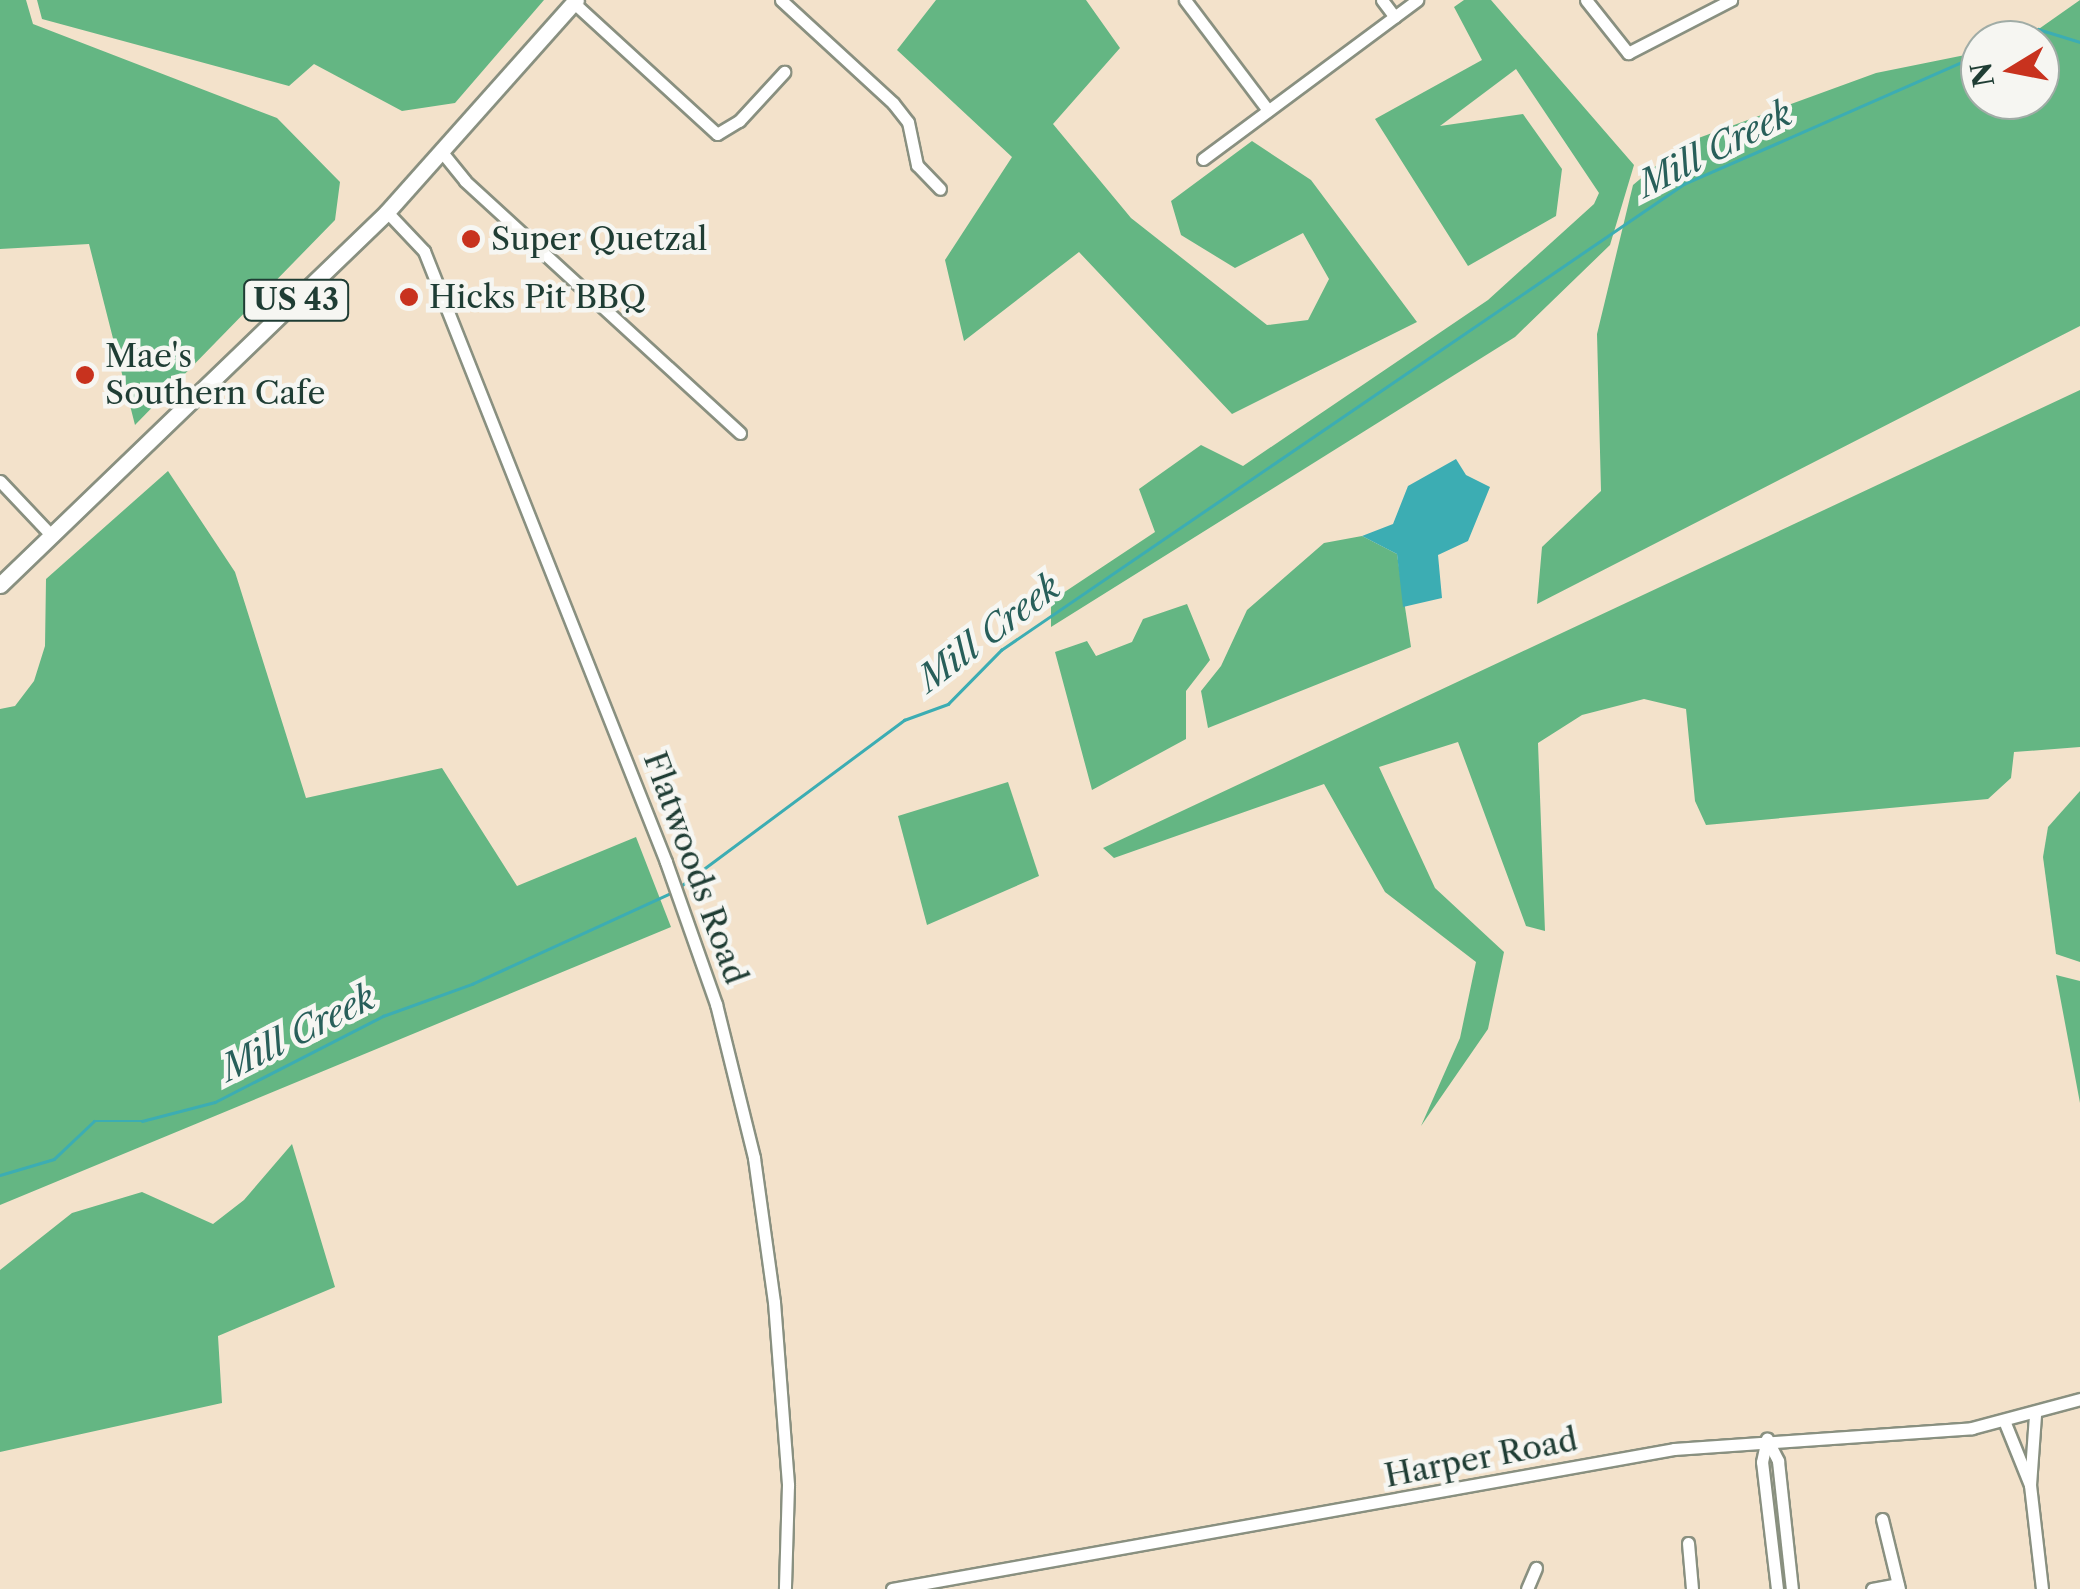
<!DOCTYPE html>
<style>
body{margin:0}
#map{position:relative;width:2080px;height:1589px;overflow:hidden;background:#f3e2cb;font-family:"Libre Caslon Text",serif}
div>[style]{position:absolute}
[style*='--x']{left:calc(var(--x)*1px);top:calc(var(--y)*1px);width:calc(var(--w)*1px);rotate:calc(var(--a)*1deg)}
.forest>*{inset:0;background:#64b683}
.water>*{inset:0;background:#3cadb3}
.stream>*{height:2.5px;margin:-1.25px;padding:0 1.25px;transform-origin:1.25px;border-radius:1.25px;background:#3cadb3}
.roads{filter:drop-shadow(2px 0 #899080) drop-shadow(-2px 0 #899080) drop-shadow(0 2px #899080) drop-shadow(0 -2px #899080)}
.minor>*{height:11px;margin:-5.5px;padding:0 5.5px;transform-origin:5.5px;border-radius:5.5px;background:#fff}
.highway>*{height:15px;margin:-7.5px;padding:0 7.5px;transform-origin:7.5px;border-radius:7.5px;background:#fff}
.dots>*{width:28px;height:28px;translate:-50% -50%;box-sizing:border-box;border:5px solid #f6f6f2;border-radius:50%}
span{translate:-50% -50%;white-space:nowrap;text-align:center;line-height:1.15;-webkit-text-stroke:9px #f6f6f2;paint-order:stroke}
.shield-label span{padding:2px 8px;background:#f6f6f2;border:2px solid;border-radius:8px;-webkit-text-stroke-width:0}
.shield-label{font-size:30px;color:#1f3d34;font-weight:700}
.poi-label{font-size:32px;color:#1f3d34}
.left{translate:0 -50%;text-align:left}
.street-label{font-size:32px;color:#1f3d34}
.water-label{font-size:35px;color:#285f5a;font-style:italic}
.north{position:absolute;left:1960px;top:20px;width:100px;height:100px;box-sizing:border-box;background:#f6f6f2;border:2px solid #a0aca6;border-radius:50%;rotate:260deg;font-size:28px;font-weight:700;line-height:40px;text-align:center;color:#1f3d34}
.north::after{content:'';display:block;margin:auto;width:35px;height:45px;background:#c8321e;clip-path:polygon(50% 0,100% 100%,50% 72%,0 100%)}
</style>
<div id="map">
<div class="forest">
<i style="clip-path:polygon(0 0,26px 0,33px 24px,277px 118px,340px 182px,335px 220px,135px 425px,89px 244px,0 249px)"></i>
<i style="clip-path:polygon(37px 0,544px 0,455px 103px,402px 111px,314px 64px,289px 86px,42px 19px)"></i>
<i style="clip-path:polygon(936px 0,1086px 0,1120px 48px,1053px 124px,1131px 218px,1267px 325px,1308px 320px,1329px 279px,1303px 233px,1235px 268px,1181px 235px,1171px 201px,1252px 141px,1311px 180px,1417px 322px,1232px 414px,1079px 252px,964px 341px,945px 260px,1012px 157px,897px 50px)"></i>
<i style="clip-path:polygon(1464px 0,1491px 0,1634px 165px,1610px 245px,1515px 337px,1051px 627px,1051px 601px,1155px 532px,1139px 489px,1201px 445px,1243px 466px,1488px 300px,1594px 204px,1599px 193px,1516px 69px,1440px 126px,1523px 114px,1562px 169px,1556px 216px,1468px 266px,1375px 119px,1482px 60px,1454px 7px)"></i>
<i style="clip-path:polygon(2080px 0,2080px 326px,1537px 604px,1542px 547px,1601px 491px,1597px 334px,1633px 185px,1682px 144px,1876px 73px,1980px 52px,1980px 100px,2040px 100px,2040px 40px,2023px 40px)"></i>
<i style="clip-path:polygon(2080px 390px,2080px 747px,2014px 752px,2011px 778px,1988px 799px,1706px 825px,1695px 801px,1686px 709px,1644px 699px,1582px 715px,1538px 743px,1545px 931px,1526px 926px,1458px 742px,1379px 767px,1435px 888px,1504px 952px,1488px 1029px,1421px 1126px,1460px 1038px,1476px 962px,1385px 892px,1324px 784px,1114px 858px,1103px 848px)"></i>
<i style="clip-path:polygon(168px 471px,235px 572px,306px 798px,442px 768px,517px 886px,636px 837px,671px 927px,0 1205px,0 709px,15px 706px,34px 681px,45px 646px,46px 579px)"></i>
<i style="clip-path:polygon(1362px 536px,1397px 554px,1411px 647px,1208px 728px,1201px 691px,1221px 666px,1247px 610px,1324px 543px)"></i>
<i style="clip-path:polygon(1187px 604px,1210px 660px,1186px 691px,1186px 739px,1092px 790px,1055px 652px,1087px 641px,1096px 656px,1132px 642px,1143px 619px)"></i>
<i style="clip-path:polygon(1008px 782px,1039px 876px,927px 925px,898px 816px)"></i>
<i style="clip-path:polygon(2080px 791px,2080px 962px,2056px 954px,2043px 857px,2048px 827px)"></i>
<i style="clip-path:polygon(2056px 975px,2080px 981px,2080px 1103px)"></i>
<i style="clip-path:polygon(292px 1144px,335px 1287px,218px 1336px,222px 1403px,0 1452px,0 1270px,72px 1213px,142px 1192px,213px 1224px,244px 1200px)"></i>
</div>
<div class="water">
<i style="clip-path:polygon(1456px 459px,1466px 475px,1490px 487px,1468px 541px,1438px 555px,1442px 598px,1403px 607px,1397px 554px,1362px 536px,1393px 524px,1408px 486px)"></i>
</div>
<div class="stream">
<i style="--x:2012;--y:40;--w:28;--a:-23"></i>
<i style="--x:2038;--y:29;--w:44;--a:17.2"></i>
<i style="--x:678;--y:888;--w:282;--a:-36.6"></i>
<i style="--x:904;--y:720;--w:47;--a:-20"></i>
<i style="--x:948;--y:704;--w:76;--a:-45.5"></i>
<i style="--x:1001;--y:650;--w:827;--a:-34.31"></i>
<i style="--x:1684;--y:184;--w:323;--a:-23.7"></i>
<i style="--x:0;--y:1175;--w:56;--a:-16.5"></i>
<i style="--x:54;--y:1159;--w:55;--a:-43.5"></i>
<i style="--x:94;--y:1121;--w:48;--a:0"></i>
<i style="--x:142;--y:1121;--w:75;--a:-14.6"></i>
<i style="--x:215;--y:1102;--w:189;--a:-27.1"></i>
<i style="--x:383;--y:1016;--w:95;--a:-19.8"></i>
<i style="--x:472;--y:984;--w:219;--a:-24.6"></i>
</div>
<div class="roads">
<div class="minor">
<i style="--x:781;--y:0;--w:152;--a:42.6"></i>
<i style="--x:893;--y:103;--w:24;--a:52"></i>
<i style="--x:908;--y:122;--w:44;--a:78.2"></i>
<i style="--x:917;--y:165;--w:33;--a:46"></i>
<i style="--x:1185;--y:0;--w:138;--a:53"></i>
<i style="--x:1382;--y:0;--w:21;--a:53"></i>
<i style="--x:1586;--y:0;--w:68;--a:51.6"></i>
<i style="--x:1628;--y:53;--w:116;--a:-27.2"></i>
<i style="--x:574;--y:3;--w:194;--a:42.5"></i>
<i style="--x:717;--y:134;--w:26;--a:-31"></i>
<i style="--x:739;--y:121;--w:67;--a:-47.4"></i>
<i style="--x:441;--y:151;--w:38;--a:51"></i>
<i style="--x:465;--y:181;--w:373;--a:42.5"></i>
<i style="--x:1203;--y:159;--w:267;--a:-36.6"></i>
<i style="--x:387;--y:212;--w:54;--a:46.5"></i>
<i style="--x:424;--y:251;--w:657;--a:68.39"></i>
<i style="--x:666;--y:862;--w:151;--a:70.6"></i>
<i style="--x:716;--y:1004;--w:159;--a:76.1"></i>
<i style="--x:754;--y:1158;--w:145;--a:82.1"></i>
<i style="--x:774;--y:1302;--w:184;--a:85.6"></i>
<i style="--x:788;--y:1485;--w:104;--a:91.7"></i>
<i style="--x:0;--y:481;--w:76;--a:46.6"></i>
<i style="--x:2005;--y:1423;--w:67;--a:68"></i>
<i style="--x:2030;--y:1485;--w:105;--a:83.4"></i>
<i style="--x:2030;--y:1485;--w:70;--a:-85.9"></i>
<i style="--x:1882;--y:1519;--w:72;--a:76.3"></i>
<i style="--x:1688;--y:1543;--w:46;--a:85"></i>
<i style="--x:892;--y:1589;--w:794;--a:-10.15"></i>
<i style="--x:1674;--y:1449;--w:299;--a:-4"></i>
<i style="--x:1972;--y:1428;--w:112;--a:-15"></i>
<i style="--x:1527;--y:1589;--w:23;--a:-67"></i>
<i style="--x:1777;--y:1589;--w:128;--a:-96.7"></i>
<i style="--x:1762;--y:1462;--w:24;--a:-78"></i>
<i style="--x:1767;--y:1439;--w:25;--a:63"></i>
<i style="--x:1778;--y:1461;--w:129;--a:83.8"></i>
<i style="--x:1872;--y:1589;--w:26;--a:-11"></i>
</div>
<div class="highway">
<i style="--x:0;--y:585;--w:537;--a:-43.94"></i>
<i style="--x:387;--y:212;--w:284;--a:-48.3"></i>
</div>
</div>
<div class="dots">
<i style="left:471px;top:239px;background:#c8321e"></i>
<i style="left:409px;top:297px;background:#c8321e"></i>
<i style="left:85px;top:375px;background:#c8321e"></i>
</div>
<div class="shield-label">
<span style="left:296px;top:300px">US 43</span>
</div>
<div class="poi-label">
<span class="left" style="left:491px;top:239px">Super Quetzal</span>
<span class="left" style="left:429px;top:297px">Hicks Pit BBQ</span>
<span class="left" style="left:105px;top:375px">Mae's<br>Southern Cafe</span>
</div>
<div class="street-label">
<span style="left:695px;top:868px;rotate:70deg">Flatwoods Road</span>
<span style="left:1481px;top:1458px;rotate:-11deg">Harper Road</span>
</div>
<div class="water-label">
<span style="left:1715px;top:149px;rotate:-27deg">Mill Creek</span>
<span style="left:989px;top:633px;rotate:-37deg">Mill Creek</span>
<span style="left:298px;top:1033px;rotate:-27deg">Mill Creek</span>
</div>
<div class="north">N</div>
</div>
